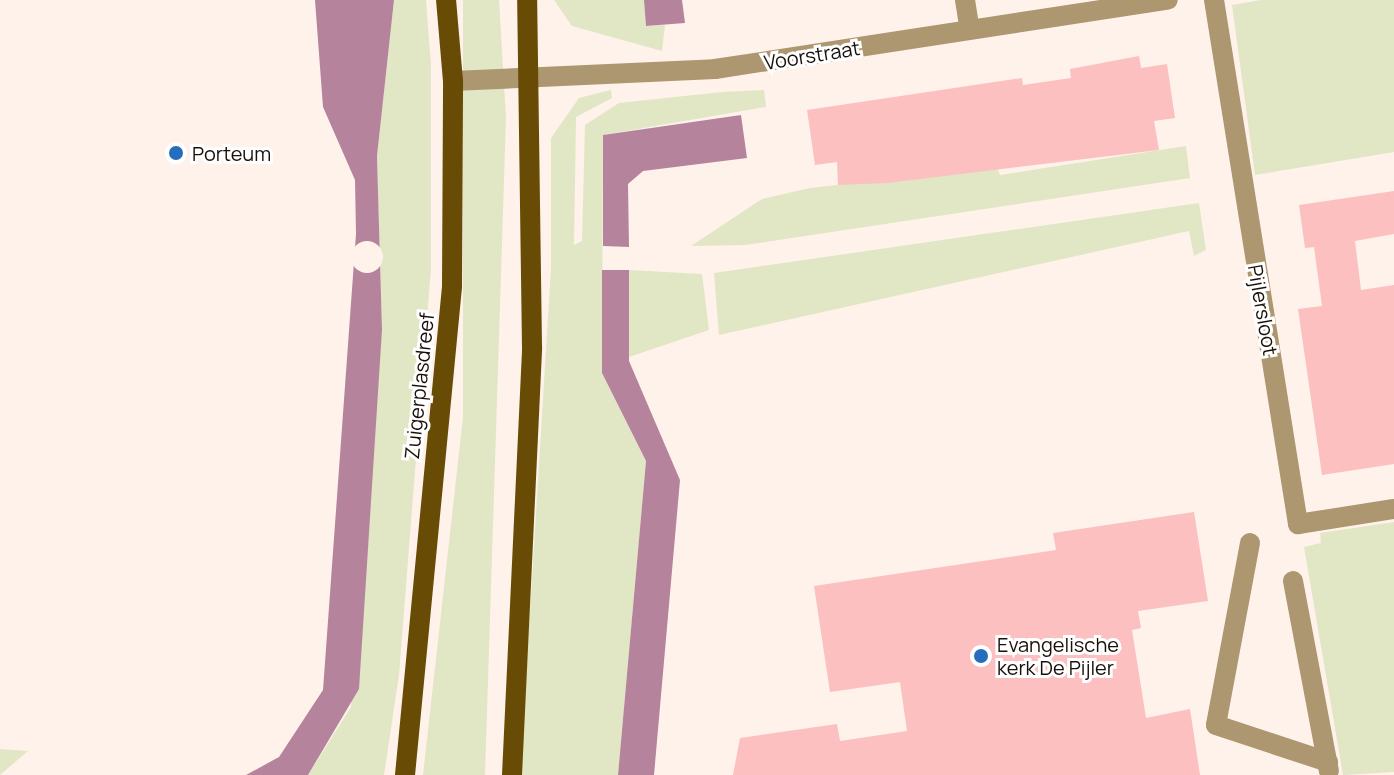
<!DOCTYPE html>
<style>
body{margin:0}
#map{position:relative;width:1394px;height:775px;overflow:hidden;background:#fef2eb;font-family:Manrope,sans-serif}
div>[style]{position:absolute}
[style*='--x']{left:calc(var(--x)*1px);top:calc(var(--y)*1px);width:calc(var(--w)*1px);rotate:calc(var(--a)*1deg)}
.green>*{inset:0;background:#e1e6c5}
.water>*{inset:0;background:#b5849c}
.pier>*{inset:0;background:#fef2eb}
.round{border-radius:50%}
.building>*{inset:0;background:#fbc0bf}
.minor>*{height:20px;margin:-10px;padding:0 10px;transform-origin:10px;border-radius:10px;background:#ac9771}
.major>*{height:20px;margin:-10px;padding:0 10px;transform-origin:10px;border-radius:10px;background:#684c05}
.dots>*{width:22px;height:22px;translate:-50% -50%;box-sizing:border-box;border:4px solid #fff;border-radius:50%}
span{translate:-50% -50%;white-space:nowrap;text-align:center;line-height:1.15;-webkit-text-stroke:6px #fff;paint-order:stroke}
.street-label{font-size:20px;color:#1a100a}
.poi-label{font-size:20px;color:#1a100a}
.left{translate:0 -50%;text-align:left}
</style>
<div id="map">
<div class="green">
<i style="clip-path:polygon(394px 0,426px 0,431px 65px,431px 268px,399px 675px,384px 775px,308px 775px,351px 707px,382px 330px,377px 156px)"></i>
<i style="clip-path:polygon(463px 0,499px 0,506px 118px,485px 775px,423px 775px,463px 417px)"></i>
<i style="clip-path:polygon(554px 0,644px 0,646px 26px,665px 25px,662px 51px,572px 26px)"></i>
<i style="clip-path:polygon(1261px 0,1394px 0,1394px 152px,1255px 175px,1232px 5px)"></i>
<i style="clip-path:polygon(611px 90px,612px 98px,576px 117px,574px 245px,582px 241px,585px 125px,619px 103px,722px 92px,764px 90px,766px 107px,603px 135px,602px 373px,646px 461px,618px 775px,520px 775px,551px 268px,551px 138px,579px 98px)"></i>
<i style="clip-path:polygon(1186px 146px,1190px 178px,745px 245px,691px 246px,762px 199px,810px 188px,997px 167px,1000px 175px)"></i>
<i style="clip-path:polygon(1199px 203px,1206px 250px,1194px 256px,1189px 231px,719px 335px,714px 273px)"></i>
<i style="clip-path:polygon(629px 270px,702px 274px,709px 330px,629px 357px)"></i>
<i style="clip-path:polygon(1394px 522px,1394px 772px,1343px 775px,1304px 547px,1321px 543px,1320px 533px)"></i>
<i style="clip-path:polygon(0 749px,28px 751px,0 775px)"></i>
</div>
<div class="water">
<i style="clip-path:polygon(315px 0,394px 0,377px 156px,382px 330px,359px 689px,308px 775px,246px 775px,279px 757px,323px 690px,356px 234px,355px 180px,323px 107px)"></i>
<i style="clip-path:polygon(644px 0,682px 0,685px 23px,646px 26px)"></i>
<i style="clip-path:polygon(741px 115px,747px 158px,643px 171px,628px 184px,629px 247px,603px 246px,603px 135px)"></i>
<i style="clip-path:polygon(602px 270px,629px 270px,629px 361px,680px 480px,654px 775px,618px 775px,646px 461px,602px 373px)"></i>
</div>
<div class="pier">
<i class="round" style="left:351px;top:241px;width:32px;height:32px"></i>
</div>
<div class="building">
<i style="clip-path:polygon(1139px 56px,1141px 68px,1167px 64px,1175px 118px,1154px 121px,1159px 150px,887px 183px,838px 185px,837px 162px,815px 165px,807px 110px,1022px 78px,1023px 85px,1071px 78px,1070px 69px)"></i>
<i style="clip-path:polygon(1394px 191px,1394px 234px,1355px 241px,1361px 290px,1394px 285px,1394px 464px,1322px 475px,1298px 309px,1322px 306px,1314px 247px,1305px 248px,1299px 205px)"></i>
<i style="clip-path:polygon(1194px 512px,1208px 601px,1138px 611px,1141px 628px,1132px 630px,1146px 718px,1190px 709px,1200px 775px,733px 775px,740px 738px,837px 724px,840px 741px,907px 731px,900px 682px,830px 692px,814px 586px,1056px 550px,1053px 533px)"></i>
</div>
<div class="minor">
<i style="--x:965;--y:0;--w:30;--a:81"></i>
<i style="--x:1214;--y:0;--w:531;--a:80.89"></i>
<i style="--x:1298;--y:524;--w:97;--a:-8.9"></i>
<i style="--x:453;--y:81;--w:262;--a:-2.6"></i>
<i style="--x:715;--y:69;--w:458;--a:-8.7"></i>
<i style="--x:1250;--y:543;--w:185;--a:100.6"></i>
<i style="--x:1216;--y:725;--w:118;--a:18.3"></i>
<i style="--x:1293;--y:581;--w:193;--a:79.3"></i>
</div>
<div class="major">
<i style="--x:405;--y:775;--w:491;--a:-84.5"></i>
<i style="--x:452;--y:286;--w:205;--a:-89.7"></i>
<i style="--x:453;--y:81;--w:81;--a:-94.9"></i>
<i style="--x:512;--y:775;--w:428;--a:-87.3"></i>
<i style="--x:532;--y:347;--w:347;--a:-90.8"></i>
</div>
<div class="dots">
<i style="left:176px;top:153px;background:#276dbe"></i>
<i style="left:981px;top:656px;background:#276dbe"></i>
</div>
<div class="street-label">
<span style="left:812px;top:55px;rotate:-9deg">Voorstraat</span>
<span style="left:1263px;top:310px;rotate:80deg">Pijlersloot</span>
<span style="left:419px;top:386px;rotate:-84deg">Zuigerplasdreef</span>
</div>
<div class="poi-label">
<span class="left" style="left:192px;top:153px">Porteum</span>
<span class="left" style="left:997px;top:656px">Evangelische<br>kerk De Pijler</span>
</div>
</div>
